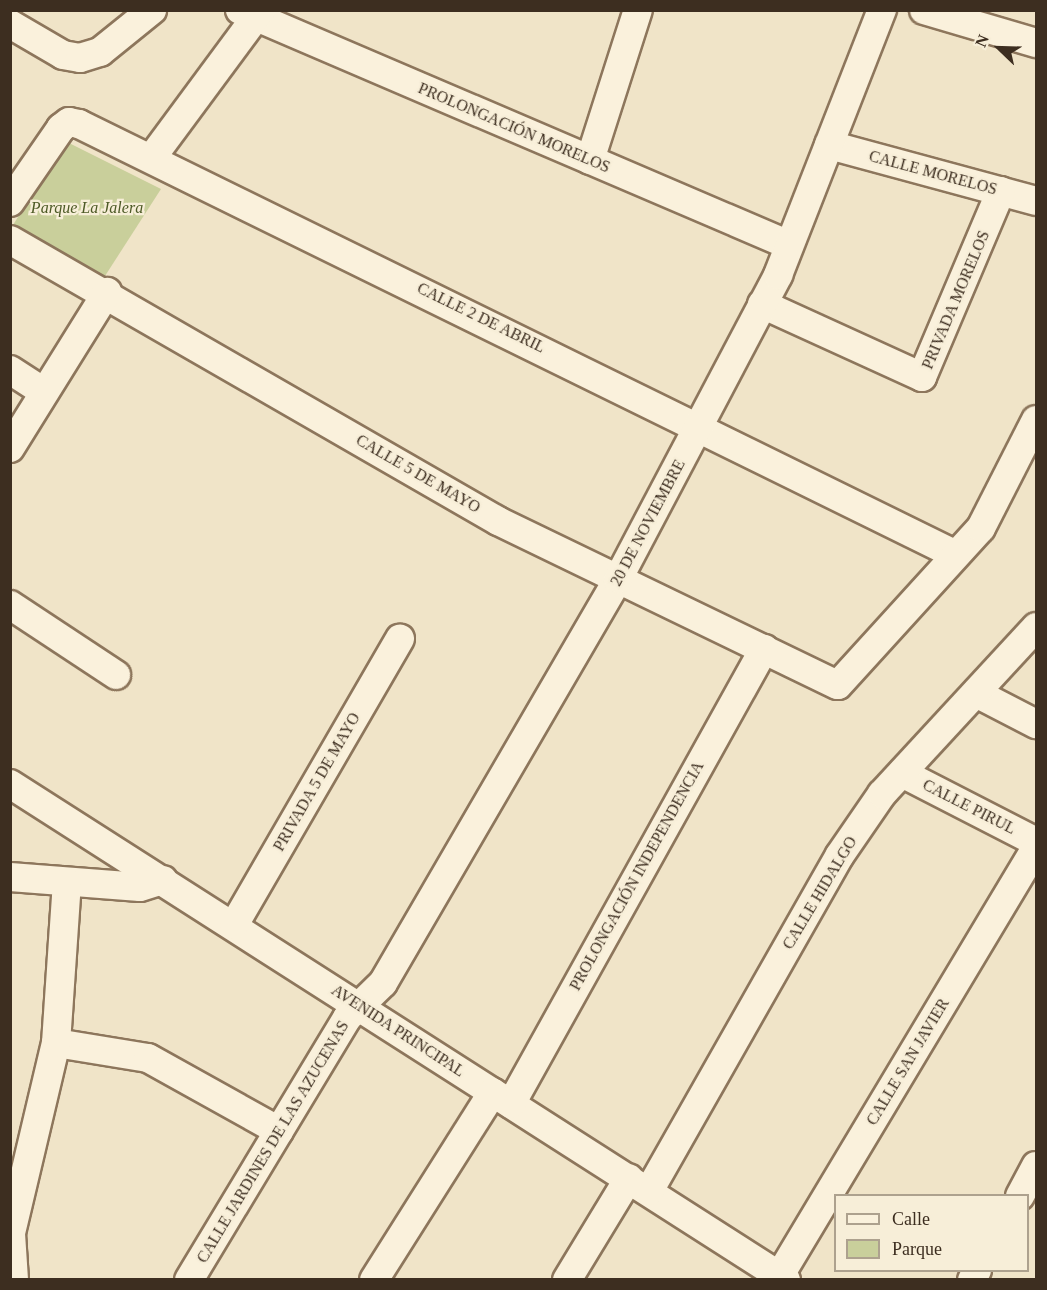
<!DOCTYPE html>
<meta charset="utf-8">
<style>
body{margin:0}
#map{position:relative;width:1047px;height:1290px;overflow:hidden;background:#f0e4c8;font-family:Georgia,serif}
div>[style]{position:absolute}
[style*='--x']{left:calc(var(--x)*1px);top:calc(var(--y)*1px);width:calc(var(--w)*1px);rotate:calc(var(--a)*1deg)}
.green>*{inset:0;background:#c9cf9b}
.roads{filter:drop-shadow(2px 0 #8d765c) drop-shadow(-2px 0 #8d765c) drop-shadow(0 2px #8d765c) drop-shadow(0 -2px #8d765c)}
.minor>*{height:28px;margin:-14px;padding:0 14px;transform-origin:14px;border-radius:14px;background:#faf1dc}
span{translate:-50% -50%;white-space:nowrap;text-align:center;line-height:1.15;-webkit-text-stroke:4.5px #f7eed8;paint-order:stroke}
.street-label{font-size:16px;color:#3d2e20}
.park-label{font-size:16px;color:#4d5a26;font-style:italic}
.frame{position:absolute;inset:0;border:12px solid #3d2e20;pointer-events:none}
.legend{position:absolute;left:834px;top:1194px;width:195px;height:78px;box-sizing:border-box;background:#f7eed8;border:2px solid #ada18e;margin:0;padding:8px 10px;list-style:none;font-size:18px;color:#3d2e20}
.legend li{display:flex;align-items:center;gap:12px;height:30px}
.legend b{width:30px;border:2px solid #ada18e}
.north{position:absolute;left:969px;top:18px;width:60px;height:60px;-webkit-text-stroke:4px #f7eed8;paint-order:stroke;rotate:293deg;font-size:16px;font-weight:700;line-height:24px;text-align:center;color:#3d2e20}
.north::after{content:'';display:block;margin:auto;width:21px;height:27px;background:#3d2e20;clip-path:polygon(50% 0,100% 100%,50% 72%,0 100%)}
</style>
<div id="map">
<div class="green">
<i style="clip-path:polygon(65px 141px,161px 189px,105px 276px,13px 225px)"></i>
</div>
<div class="roads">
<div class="minor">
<i style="--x:240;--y:10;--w:597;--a:23.17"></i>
<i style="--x:924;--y:10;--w:117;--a:16.4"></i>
<i style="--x:10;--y:24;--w:61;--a:30.3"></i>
<i style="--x:63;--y:55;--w:17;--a:10"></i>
<i style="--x:80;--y:58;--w:21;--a:-17"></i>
<i style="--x:100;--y:52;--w:67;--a:-38.9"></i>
<i style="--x:829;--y:145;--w:214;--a:15.1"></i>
<i style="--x:153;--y:156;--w:182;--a:-53.5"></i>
<i style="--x:590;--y:160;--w:157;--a:-72.3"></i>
<i style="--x:10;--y:202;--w:90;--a:-55.4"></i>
<i style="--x:61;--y:128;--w:10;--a:-37"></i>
<i style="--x:69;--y:122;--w:10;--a:11"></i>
<i style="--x:79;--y:124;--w:977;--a:26.17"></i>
<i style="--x:10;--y:240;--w:563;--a:29.93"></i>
<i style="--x:498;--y:521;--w:377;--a:25.8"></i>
<i style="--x:838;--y:685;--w:212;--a:-47.7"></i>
<i style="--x:981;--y:528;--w:121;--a:-63"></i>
<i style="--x:762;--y:304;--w:176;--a:24.5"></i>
<i style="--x:922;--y:377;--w:202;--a:-67"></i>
<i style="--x:10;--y:370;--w:40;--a:32.9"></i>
<i style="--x:10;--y:448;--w:184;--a:-58.1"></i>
<i style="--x:10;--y:605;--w:127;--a:33.4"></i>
<i style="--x:976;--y:693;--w:68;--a:27.3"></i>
<i style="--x:902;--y:773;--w:151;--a:27.2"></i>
<i style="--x:10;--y:784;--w:921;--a:32.59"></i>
<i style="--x:10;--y:877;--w:130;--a:4.4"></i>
<i style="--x:140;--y:887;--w:24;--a:-17"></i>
<i style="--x:234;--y:925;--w:331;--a:-59.9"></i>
<i style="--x:56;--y:1043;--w:93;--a:9.3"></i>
<i style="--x:148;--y:1058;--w:150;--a:29.1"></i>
<i style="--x:511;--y:1104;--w:521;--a:-60.92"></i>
<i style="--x:649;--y:1191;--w:386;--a:-60.4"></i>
<i style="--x:840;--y:855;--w:74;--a:-55.5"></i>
<i style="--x:882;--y:794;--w:227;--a:-47.3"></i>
<i style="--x:1020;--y:1196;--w:34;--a:-62"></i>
<i style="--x:14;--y:1280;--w:47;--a:-93.7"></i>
<i style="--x:11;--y:1233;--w:195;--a:-76.7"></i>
<i style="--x:56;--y:1043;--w:161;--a:-86.1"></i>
<i style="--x:189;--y:1280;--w:306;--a:-58.9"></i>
<i style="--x:347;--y:1018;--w:50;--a:-44.2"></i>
<i style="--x:383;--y:983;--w:467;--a:-59.8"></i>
<i style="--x:618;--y:579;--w:344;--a:-62.2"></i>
<i style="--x:778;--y:275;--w:285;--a:-68.6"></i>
<i style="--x:374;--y:1280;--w:222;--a:-57.7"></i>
<i style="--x:567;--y:1280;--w:119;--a:-58.7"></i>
<i style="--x:777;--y:1280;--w:504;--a:-59.06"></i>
<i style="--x:972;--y:1280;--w:11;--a:-63"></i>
</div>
</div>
<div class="street-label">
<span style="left:514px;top:128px;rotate:23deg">PROLONGACIÓN MORELOS</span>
<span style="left:933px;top:173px;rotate:15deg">CALLE MORELOS</span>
<span style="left:956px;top:300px;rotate:-67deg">PRIVADA MORELOS</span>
<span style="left:481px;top:318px;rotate:26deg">CALLE 2 DE ABRIL</span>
<span style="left:418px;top:474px;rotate:30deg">CALLE 5 DE MAYO</span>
<span style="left:648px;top:523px;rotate:-62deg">20 DE NOVIEMBRE</span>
<span style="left:317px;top:782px;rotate:-60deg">PRIVADA 5 DE MAYO</span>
<span style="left:969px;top:807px;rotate:27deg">CALLE PIRUL</span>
<span style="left:637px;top:876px;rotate:-61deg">PROLONGACIÓN INDEPENDENCIA</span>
<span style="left:820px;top:893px;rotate:-59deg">CALLE HIDALGO</span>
<span style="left:398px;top:1031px;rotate:33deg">AVENIDA PRINCIPAL</span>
<span style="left:908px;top:1062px;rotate:-59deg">CALLE SAN JAVIER</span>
<span style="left:273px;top:1142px;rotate:-59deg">CALLE JARDINES DE LAS AZUCENAS</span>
</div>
<div class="park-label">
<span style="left:87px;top:208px">Parque La Jalera</span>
</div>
<div class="frame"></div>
<ul class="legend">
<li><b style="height:8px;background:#faf1dc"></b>Calle</li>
<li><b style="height:16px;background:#c9cf9b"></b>Parque</li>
</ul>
<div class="north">N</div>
</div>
